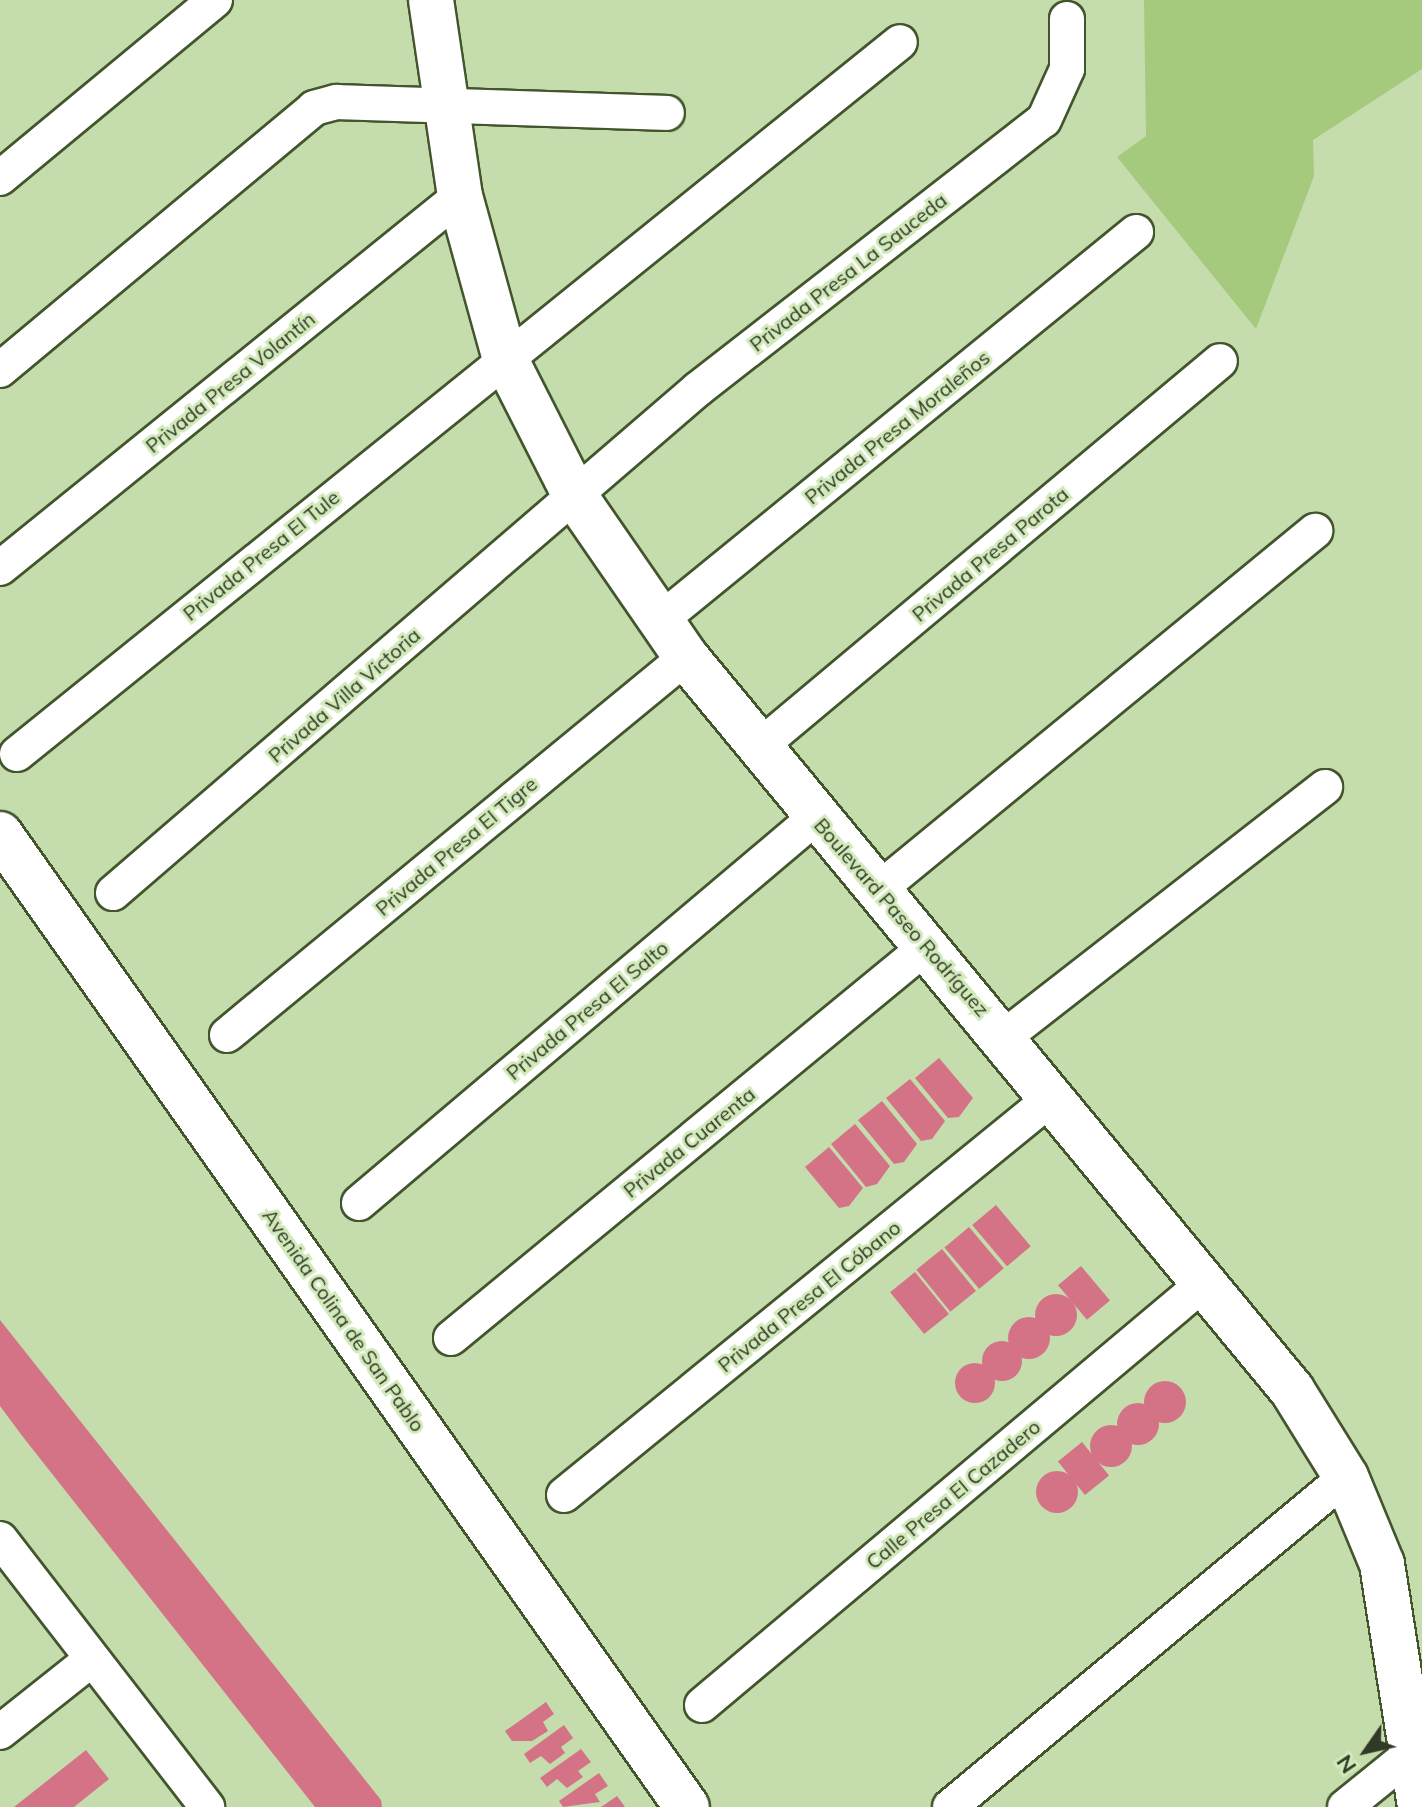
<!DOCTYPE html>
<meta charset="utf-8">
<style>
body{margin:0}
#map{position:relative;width:1422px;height:1807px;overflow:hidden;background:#c5dcad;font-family:Mulish,sans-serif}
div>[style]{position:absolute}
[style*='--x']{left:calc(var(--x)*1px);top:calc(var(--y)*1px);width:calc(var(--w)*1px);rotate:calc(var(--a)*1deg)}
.green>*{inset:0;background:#a6ca7d}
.building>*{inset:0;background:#d57386;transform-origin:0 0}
.round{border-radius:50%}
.roads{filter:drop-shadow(2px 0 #42552d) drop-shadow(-2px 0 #42552d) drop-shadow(0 2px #42552d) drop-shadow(0 -2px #42552d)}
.street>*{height:34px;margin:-17px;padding:0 17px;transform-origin:17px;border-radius:17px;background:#fff}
.secondary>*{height:44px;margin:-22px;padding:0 22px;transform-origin:22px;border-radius:22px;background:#fff}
span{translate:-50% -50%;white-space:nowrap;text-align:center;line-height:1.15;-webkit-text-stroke:6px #d2e9ba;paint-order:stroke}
.street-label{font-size:20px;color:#313a27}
.north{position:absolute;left:1326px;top:1711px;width:80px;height:80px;-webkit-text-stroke:6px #d2e9ba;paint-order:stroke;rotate:236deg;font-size:22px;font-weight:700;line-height:32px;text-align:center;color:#313a27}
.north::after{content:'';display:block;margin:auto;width:28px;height:36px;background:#313a27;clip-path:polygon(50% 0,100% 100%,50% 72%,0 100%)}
</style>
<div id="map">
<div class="green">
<i style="clip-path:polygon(1144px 0,1422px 0,1422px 69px,1313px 140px,1314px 176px,1256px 329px,1117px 157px,1146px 136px)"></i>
</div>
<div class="building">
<i style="clip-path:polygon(939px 1058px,973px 1098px,959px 1117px,948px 1118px,915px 1078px)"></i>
<i style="clip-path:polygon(910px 1079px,945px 1121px,932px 1139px,921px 1141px,886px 1098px)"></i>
<i style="clip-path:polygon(882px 1101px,917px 1144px,904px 1162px,894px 1164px,858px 1120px)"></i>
<i style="clip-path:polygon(855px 1124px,890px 1166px,877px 1184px,866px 1187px,831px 1144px)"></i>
<i style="clip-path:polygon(829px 1147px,863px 1188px,849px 1206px,839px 1208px,805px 1167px)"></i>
<i style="left:996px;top:1205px;width:54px;height:31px;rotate:50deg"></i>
<i style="left:969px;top:1227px;width:54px;height:32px;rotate:50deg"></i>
<i style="left:942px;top:1249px;width:54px;height:33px;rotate:51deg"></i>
<i style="left:1081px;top:1266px;width:45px;height:30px;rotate:50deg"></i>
<i style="left:915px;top:1272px;width:54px;height:32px;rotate:51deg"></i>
<i class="round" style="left:1035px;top:1294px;width:42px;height:42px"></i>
<i class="round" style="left:1008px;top:1317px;width:42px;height:42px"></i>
<i style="clip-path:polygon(0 1320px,381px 1800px,382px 1807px,315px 1807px,23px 1437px,0 1406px)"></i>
<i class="round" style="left:982px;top:1341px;width:40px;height:40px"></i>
<i class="round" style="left:955px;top:1363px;width:40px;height:40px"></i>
<i class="round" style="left:1144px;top:1381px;width:42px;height:42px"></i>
<i class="round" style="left:1117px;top:1403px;width:42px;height:42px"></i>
<i class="round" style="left:1090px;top:1425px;width:42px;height:42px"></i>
<i style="left:1082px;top:1442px;width:43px;height:31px;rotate:51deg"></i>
<i class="round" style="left:1036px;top:1471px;width:42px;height:42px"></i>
<i style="clip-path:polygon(546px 1702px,554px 1714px,543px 1722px,548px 1731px,532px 1741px,512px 1741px,505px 1731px)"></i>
<i style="clip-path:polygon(564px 1725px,573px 1738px,561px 1747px,565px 1753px,550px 1764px,541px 1756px,530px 1763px,524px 1754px)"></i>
<i style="clip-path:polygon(581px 1749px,591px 1762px,578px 1771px,583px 1777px,567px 1788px,557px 1779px,547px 1787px,540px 1778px)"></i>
<i style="clip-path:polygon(86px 1750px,109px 1779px,74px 1807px,14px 1807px)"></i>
<i style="clip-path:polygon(599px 1773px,608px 1786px,595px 1794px,600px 1802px,563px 1807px,559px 1801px)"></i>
<i style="clip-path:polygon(617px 1796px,625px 1807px,601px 1807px)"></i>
</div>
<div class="roads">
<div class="street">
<i style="--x:0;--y:178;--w:279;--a:-39.6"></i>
<i style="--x:0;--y:370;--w:409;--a:-39.8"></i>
<i style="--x:314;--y:108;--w:24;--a:-15"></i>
<i style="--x:337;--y:102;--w:330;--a:1.9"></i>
<i style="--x:0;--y:568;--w:592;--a:-38.96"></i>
<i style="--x:658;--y:622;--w:617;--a:-39.21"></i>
<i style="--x:759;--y:747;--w:601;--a:-39.94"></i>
<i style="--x:17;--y:754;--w:1134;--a:-38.88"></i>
<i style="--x:878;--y:890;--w:566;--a:-39.4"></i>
<i style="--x:113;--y:893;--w:772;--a:-40.75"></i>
<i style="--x:698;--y:389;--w:438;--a:-37.9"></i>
<i style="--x:1044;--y:120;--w:56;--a:-65.7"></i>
<i style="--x:1067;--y:69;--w:50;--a:-90"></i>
<i style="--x:227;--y:1035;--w:595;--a:-39.47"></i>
<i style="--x:1004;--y:1037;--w:407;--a:-37.9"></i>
<i style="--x:359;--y:1203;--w:598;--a:-40.19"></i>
<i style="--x:451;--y:1338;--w:617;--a:-39.47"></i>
<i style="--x:564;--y:1495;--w:632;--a:-39.16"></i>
<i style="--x:0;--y:1539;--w:339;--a:52.3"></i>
<i style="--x:702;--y:1705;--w:656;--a:-40.05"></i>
<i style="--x:0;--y:1732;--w:116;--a:-38.4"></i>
<i style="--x:950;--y:1807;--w:515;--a:-39.81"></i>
<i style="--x:1345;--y:1807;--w:86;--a:-38.9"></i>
</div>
<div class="secondary">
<i style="--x:431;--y:0;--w:198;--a:81.6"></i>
<i style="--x:460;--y:196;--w:166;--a:74.6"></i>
<i style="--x:504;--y:356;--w:157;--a:63.1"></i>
<i style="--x:575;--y:496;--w:196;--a:55.4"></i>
<i style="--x:686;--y:657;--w:951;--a:50.42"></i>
<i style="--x:1292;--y:1390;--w:102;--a:58.2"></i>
<i style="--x:1346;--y:1477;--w:94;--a:67.5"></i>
<i style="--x:1382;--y:1564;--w:246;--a:81.1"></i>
<i style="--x:0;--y:834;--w:1191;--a:54.78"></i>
</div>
</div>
<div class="street-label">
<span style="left:848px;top:272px;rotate:-38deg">Privada Presa La Sauceda</span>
<span style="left:230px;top:382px;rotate:-39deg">Privada Presa Volantín</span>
<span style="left:897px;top:427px;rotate:-39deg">Privada Presa Moraleños</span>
<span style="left:990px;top:554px;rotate:-40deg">Privada Presa Parota</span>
<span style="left:261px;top:555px;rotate:-39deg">Privada Presa El Tule</span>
<span style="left:344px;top:695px;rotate:-41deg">Privada Villa Victoria</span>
<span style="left:456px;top:846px;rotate:-40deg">Privada Presa El Tigre</span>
<span style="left:902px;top:917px;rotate:49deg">Boulevard Paseo Rodríguez</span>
<span style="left:587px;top:1010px;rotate:-40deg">Privada Presa El Salto</span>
<span style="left:689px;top:1142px;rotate:-39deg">Privada Cuarenta</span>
<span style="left:809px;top:1296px;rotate:-39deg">Privada Presa El Cóbano</span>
<span style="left:344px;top:1320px;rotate:55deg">Avenida Colina de San Pablo</span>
<span style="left:953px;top:1494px;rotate:-40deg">Calle Presa El Cazadero</span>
</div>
<div class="north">N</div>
</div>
